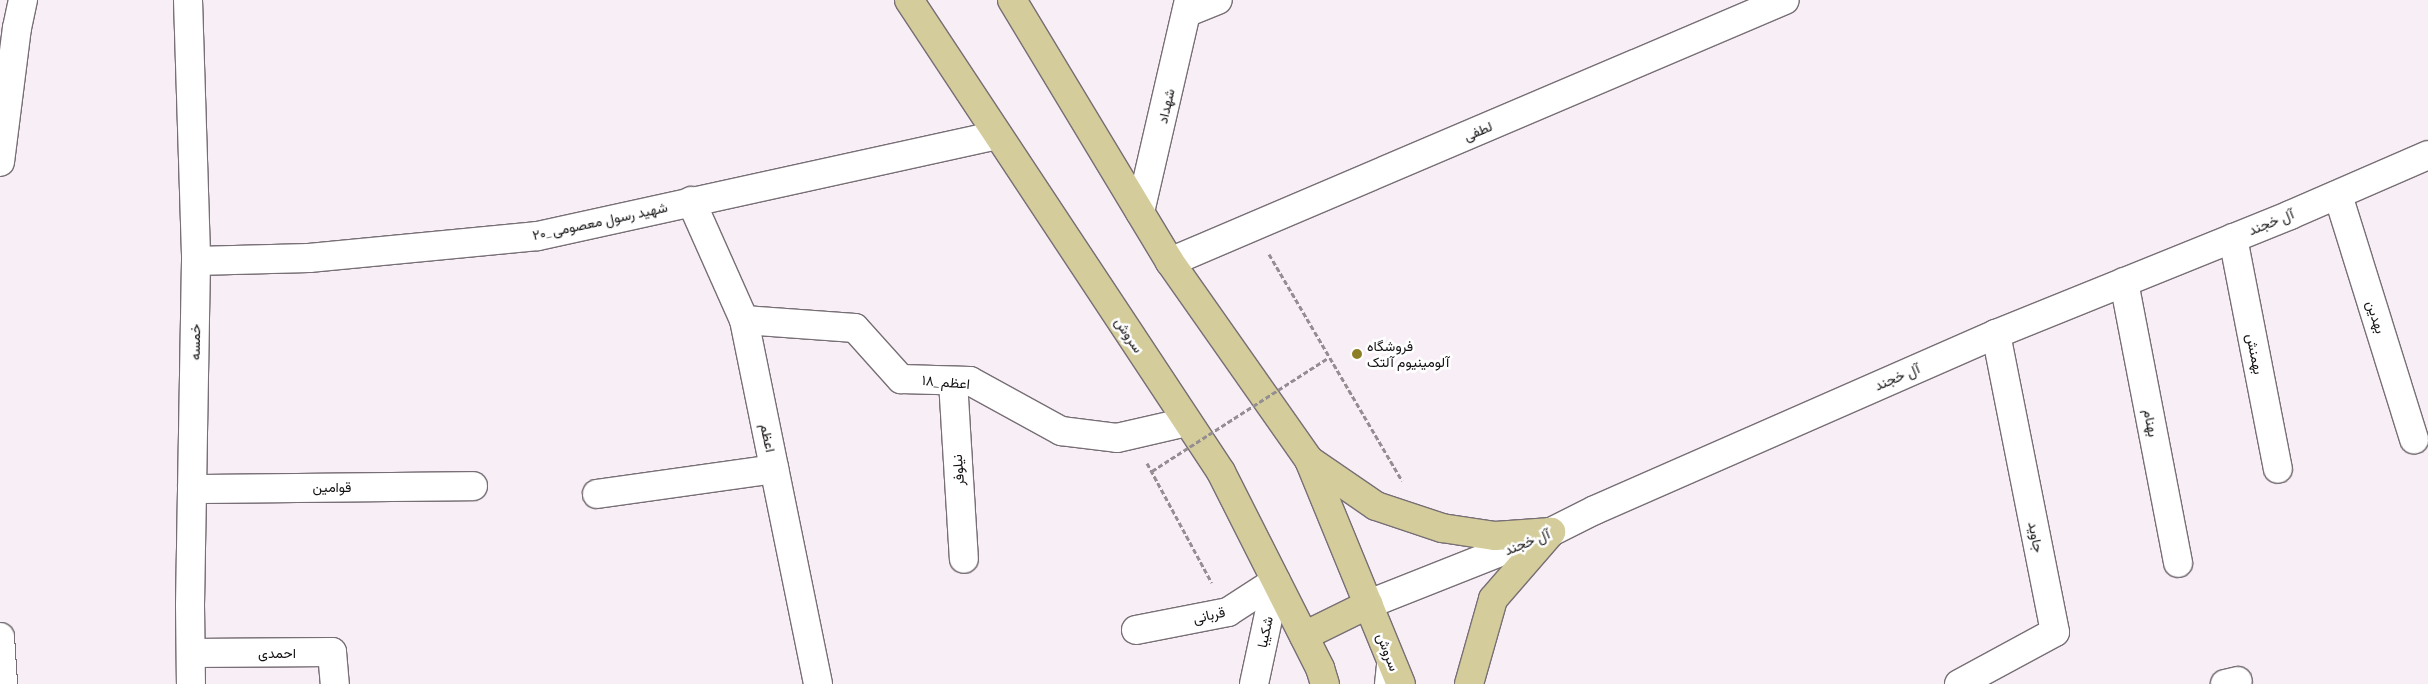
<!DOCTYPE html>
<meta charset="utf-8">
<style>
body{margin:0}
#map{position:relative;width:2428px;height:684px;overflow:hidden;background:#f8eef5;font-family:Merriweather,Vazirmatn,serif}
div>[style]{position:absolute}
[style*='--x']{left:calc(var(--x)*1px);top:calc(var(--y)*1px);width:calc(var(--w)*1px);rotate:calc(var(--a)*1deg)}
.path>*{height:3px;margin-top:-1.5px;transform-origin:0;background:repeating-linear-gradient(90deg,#948d92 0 5px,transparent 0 7.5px)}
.roads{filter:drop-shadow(1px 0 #776f75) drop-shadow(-1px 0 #776f75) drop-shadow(0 1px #776f75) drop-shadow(0 -1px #776f75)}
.service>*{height:16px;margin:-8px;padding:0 8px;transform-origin:8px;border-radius:8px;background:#fff}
.minor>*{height:28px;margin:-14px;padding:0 14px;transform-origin:14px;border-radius:14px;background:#fff}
.tertiary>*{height:28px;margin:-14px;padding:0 14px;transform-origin:14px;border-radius:14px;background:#fff}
.primary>*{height:28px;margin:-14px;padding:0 14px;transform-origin:14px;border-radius:14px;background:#d4cc9a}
.path-bridge>*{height:3px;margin-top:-1.5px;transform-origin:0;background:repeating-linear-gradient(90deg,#948d92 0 5px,transparent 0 7.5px)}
.dots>*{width:14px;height:14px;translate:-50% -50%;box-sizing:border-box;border:2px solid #fff;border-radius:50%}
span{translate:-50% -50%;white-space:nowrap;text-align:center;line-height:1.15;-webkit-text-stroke:5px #fff;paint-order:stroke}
.street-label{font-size:14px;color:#141113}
.poi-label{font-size:14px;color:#141113}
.left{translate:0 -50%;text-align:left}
</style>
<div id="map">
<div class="path">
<i style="--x:1269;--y:254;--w:263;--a:59.6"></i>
<i style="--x:1147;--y:463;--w:136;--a:61.6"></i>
</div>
<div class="roads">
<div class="service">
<i style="--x:1383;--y:684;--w:30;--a:-84"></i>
</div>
<div class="minor">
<i style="--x:188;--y:0;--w:261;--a:88.2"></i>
<i style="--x:196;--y:261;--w:344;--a:91"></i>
<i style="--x:190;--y:605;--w:79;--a:89.3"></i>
<i style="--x:1188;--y:12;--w:32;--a:-22"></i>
<i style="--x:2338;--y:195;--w:256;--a:72.7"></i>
<i style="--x:691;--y:201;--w:130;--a:66"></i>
<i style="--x:744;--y:320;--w:371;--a:78.5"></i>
<i style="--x:1140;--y:212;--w:218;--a:-77"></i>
<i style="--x:2233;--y:238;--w:235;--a:79"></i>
<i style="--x:196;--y:261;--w:113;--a:-1.5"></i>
<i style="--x:309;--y:258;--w:230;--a:-5.5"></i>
<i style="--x:538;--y:236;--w:470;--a:-12.4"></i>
<i style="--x:1170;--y:262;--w:668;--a:-23.07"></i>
<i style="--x:2124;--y:282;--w:286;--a:79.1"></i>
<i style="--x:744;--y:320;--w:111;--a:4.1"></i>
<i style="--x:855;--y:328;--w:69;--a:48"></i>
<i style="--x:901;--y:379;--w:69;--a:1.7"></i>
<i style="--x:970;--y:381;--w:104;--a:28.8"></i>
<i style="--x:1061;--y:431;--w:56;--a:7.1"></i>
<i style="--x:1117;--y:438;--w:72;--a:-12.9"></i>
<i style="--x:953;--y:381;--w:178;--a:86.5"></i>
<i style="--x:192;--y:489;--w:281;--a:-0.6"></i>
<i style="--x:597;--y:494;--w:179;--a:-8"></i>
<i style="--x:1136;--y:630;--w:94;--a:-11.1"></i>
<i style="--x:1228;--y:612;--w:57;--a:-32.9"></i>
<i style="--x:191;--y:653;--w:141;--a:-0.4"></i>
<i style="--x:332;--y:652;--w:32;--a:85"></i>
<i style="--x:1254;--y:684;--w:105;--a:-77.9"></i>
<i style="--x:1959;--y:684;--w:109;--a:-28.4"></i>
<i style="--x:2055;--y:632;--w:304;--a:-101.2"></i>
<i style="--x:2225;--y:684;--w:13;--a:-13"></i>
</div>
<div class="tertiary">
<i style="--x:0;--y:162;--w:135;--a:-82.8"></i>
<i style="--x:17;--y:28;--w:29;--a:-78"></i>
<i style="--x:1369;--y:604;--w:196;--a:-21.6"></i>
<i style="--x:1551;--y:532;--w:49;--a:-26.6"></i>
<i style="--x:1595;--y:510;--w:438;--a:-23.7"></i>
<i style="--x:1996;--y:334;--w:317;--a:-22"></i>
<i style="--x:2290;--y:215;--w:150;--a:-23.5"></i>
<i style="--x:0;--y:637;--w:47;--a:86.3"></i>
</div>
<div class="primary">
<i style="--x:909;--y:0;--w:566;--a:56.53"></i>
<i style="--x:1221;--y:472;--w:220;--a:63.2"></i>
<i style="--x:1320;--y:668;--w:17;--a:73"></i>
<i style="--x:1012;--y:0;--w:306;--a:58.9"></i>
<i style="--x:1170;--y:262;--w:242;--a:54.9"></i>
<i style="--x:1309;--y:460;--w:242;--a:67.7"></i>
<i style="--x:1309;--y:460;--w:81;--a:34.5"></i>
<i style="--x:1376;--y:506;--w:70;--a:18.4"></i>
<i style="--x:1442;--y:528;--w:54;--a:8.6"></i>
<i style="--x:1495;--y:536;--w:56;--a:-4.1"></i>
<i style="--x:1304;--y:636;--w:72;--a:-26.2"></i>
<i style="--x:1469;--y:684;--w:88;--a:-74.2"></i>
<i style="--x:1493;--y:599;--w:89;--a:-49.1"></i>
</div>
</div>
<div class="path-bridge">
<i style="--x:1152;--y:471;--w:209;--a:-32.7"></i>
</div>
<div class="dots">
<i style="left:1357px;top:354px;background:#8d7f26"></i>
</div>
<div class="street-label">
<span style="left:1166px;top:106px;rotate:-77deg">شهداد</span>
<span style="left:1478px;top:131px;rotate:-23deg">لطفی</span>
<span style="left:600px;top:221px;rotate:-12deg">۲۰_شهید رسول معصومی</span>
<span style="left:2271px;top:222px;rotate:-22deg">آل خجند</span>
<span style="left:2376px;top:317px;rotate:73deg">بهدین</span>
<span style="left:1129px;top:335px;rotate:56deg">سروش</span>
<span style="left:195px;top:342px;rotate:-89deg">خمسه</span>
<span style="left:2255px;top:354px;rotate:79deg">بهمنش</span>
<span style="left:1897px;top:377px;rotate:-23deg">آل خجند</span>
<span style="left:946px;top:382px;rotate:5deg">۱۸_اعظم</span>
<span style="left:2151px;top:423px;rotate:79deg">بهنام</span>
<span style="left:768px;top:438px;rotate:78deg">اعظم</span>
<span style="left:958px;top:470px;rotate:-94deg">نیلوفر</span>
<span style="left:332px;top:487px">قوامین</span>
<span style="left:2036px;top:537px;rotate:79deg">جاوید</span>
<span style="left:1527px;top:542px;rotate:-22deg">آل خجند</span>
<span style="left:1209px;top:615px;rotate:-13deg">قربانی</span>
<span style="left:1265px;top:632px;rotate:-78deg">شکیبا</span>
<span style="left:1388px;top:652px;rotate:69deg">سروش</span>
<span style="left:277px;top:653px">احمدی</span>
</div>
<div class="poi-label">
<span class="left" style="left:1367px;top:354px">فروشگاه<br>آلومینیوم آلتک</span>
</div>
</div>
